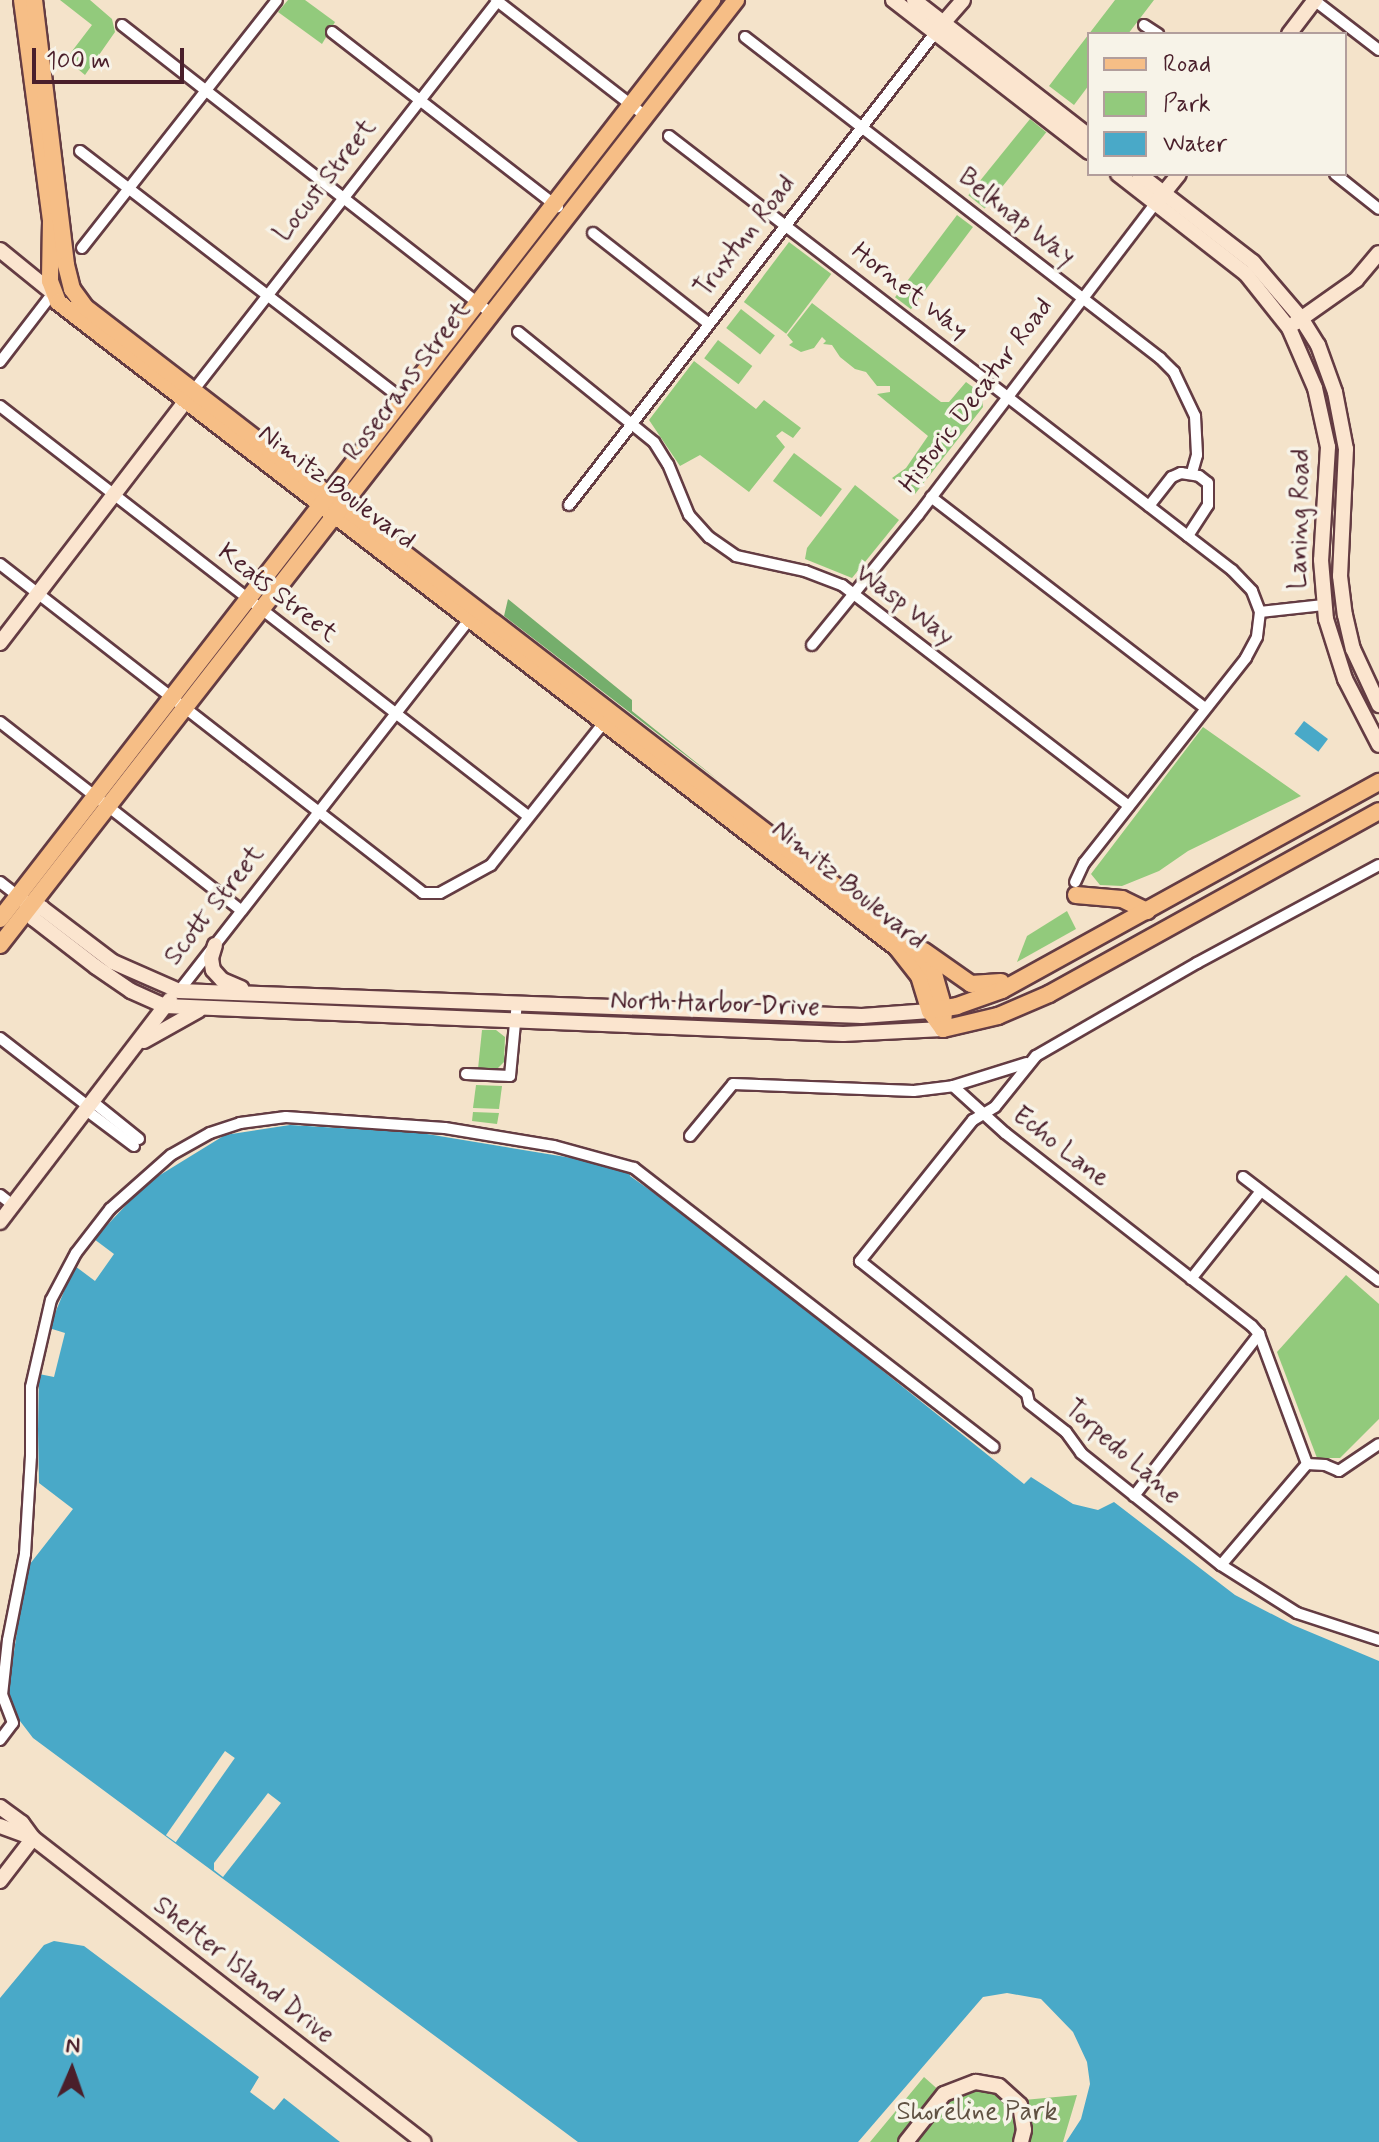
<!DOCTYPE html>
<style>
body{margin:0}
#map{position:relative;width:1379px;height:2142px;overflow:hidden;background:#f4e3ca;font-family:Mynerve,sans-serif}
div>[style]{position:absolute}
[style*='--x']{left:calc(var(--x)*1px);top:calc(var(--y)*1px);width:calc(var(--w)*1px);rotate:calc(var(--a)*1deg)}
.green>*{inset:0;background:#92ca7c;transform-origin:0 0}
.forest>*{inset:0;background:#75ae6c}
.water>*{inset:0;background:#49a9c8;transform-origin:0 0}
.pier>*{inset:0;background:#f4e3ca;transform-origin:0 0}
.roads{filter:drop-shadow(2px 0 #643c43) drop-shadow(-2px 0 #643c43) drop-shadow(0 2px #643c43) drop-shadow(0 -2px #643c43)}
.street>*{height:10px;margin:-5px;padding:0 5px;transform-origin:5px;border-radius:5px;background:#fff}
.secondary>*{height:14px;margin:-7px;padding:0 7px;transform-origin:7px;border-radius:7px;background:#fbe5cf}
.primary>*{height:16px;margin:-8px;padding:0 8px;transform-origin:8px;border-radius:8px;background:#f6be86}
span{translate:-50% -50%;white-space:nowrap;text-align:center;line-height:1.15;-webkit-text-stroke:7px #f7f3e8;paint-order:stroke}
.street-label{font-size:26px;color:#4a1f2b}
.park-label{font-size:26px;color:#605243}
.legend{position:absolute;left:1087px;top:32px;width:260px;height:144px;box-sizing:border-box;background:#f7f3e8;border:2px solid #b29e9c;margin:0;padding:10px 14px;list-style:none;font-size:24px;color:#4a1f2b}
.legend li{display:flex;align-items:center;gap:16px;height:40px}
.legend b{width:40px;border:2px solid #b29e9c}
.north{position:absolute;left:32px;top:2030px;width:80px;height:80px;-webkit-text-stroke:6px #f7f3e8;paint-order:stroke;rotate:2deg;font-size:22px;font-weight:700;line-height:32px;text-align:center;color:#4a1f2b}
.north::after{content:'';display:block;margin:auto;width:28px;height:36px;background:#4a1f2b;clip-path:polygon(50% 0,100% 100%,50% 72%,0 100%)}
.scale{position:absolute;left:32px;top:48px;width:152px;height:36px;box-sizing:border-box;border:4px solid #4a1f2b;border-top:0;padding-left:10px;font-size:24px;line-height:28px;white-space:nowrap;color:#4a1f2b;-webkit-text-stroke:6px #f7f3e8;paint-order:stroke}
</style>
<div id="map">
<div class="green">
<i style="clip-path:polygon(60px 0,90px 0,112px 19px,115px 32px,85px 75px,66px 59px,92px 25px)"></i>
<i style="clip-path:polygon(288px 0,305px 0,335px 22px,322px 44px,278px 12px)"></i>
<i style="clip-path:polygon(1115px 0,1154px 0,1128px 34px,1089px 34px,1089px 85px,1074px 105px,1049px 86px)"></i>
<i style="left:1030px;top:119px;width:21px;height:98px;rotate:39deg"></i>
<i style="left:957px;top:215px;width:20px;height:103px;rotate:37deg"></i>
<i style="left:789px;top:242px;width:53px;height:75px;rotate:37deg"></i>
<i style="clip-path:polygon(812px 303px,941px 402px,949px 402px,966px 382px,981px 393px,983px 407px,915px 494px,892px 478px,906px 468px,928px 436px,877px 394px,890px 392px,890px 386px,877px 386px,866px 372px,855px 369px,840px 357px,832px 345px,823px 344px,826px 341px,822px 337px,814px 348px,801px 352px,789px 345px,793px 342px,787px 335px)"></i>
<i style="left:741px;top:309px;width:43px;height:24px;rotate:38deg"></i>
<i style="left:718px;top:340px;width:43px;height:23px;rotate:37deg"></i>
<i style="clip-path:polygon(694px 361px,756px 409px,764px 400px,801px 428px,793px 438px,782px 431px,776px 436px,785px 447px,749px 492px,700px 455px,680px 466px,649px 420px)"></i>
<i style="left:794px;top:453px;width:60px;height:35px;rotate:37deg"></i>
<i style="clip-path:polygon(855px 485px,899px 520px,852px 578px,805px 559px,807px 548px)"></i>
<i style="clip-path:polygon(1203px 727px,1301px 796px,1188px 851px,1159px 871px,1122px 886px,1100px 885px,1091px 874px)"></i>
<i style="clip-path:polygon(1067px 911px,1076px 929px,1017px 962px,1027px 936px)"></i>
<i style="clip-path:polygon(482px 1030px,496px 1030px,505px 1037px,504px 1062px,496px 1070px,478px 1069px)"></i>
<i style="clip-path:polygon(476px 1085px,502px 1086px,499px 1109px,473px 1108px)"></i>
<i style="clip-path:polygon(473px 1112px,499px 1113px,497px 1124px,472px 1121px)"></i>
<i style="clip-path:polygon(1346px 1275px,1379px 1304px,1379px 1419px,1340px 1458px,1317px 1458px,1277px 1352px)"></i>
<i style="clip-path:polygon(924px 2077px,942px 2093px,969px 2084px,1024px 2100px,1077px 2095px,1063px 2142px,870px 2142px)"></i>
</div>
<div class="forest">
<i style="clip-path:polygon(508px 599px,632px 700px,632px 711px,718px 780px,504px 616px)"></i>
</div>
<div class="water">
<i style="left:1304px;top:721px;width:30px;height:16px;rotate:37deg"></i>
<i style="clip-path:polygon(290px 1125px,421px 1133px,578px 1159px,629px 1171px,630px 1176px,712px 1234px,1024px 1484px,1031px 1477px,1073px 1504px,1098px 1510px,1114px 1502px,1235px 1595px,1293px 1625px,1379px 1661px,1379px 2142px,1066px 2142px,1081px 2119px,1090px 2084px,1087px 2062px,1073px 2032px,1041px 1999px,1007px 1993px,983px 1997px,858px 2142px,578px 2142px,33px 1738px,10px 1708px,8px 1693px,26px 1569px,73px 1509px,39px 1483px,38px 1430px,39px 1374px,54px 1377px,65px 1333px,49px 1328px,67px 1284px,75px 1266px,95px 1281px,114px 1254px,94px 1239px,147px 1183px,225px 1135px)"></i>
<i style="clip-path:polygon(54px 1941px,84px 1946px,259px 2077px,250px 2092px,274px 2110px,284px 2098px,340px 2142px,0 2142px,0 1998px,44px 1945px)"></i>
</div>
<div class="pier">
<i style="left:225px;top:1751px;width:12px;height:103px;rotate:35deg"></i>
<i style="clip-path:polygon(268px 1793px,281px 1803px,223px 1877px,214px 1870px,214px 1863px)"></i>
</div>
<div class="roads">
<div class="street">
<i style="--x:496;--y:0;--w:187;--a:37.8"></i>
<i style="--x:1314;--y:0;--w:82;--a:37.6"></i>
<i style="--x:122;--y:25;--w:467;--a:38"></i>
<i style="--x:1144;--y:25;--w:17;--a:33"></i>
<i style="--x:332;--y:32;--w:286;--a:37.8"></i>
<i style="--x:745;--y:37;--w:525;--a:37.72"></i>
<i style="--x:1160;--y:358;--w:20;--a:45"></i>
<i style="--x:1174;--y:372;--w:49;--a:64.5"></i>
<i style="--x:1195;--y:416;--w:39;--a:87"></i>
<i style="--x:1197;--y:455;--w:19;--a:106"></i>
<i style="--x:669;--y:136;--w:711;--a:37.63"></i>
<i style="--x:1232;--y:570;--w:29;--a:46"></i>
<i style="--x:1252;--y:591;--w:22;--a:69"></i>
<i style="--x:1260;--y:612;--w:25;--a:97"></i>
<i style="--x:1257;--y:637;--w:24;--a:118"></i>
<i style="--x:1246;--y:658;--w:261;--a:128.3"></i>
<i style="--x:1084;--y:863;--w:21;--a:115"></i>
<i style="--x:80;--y:151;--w:406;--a:37.6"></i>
<i style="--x:1335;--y:174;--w:56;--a:38.5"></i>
<i style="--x:593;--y:233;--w:147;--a:38.1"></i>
<i style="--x:82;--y:248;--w:315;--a:-51.8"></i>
<i style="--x:518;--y:332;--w:175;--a:39"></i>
<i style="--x:654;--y:442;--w:26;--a:58"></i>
<i style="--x:668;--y:464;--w:55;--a:67.6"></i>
<i style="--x:689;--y:515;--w:30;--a:48"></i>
<i style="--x:709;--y:537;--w:33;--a:35"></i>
<i style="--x:736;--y:556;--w:71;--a:12.3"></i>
<i style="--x:805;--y:571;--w:40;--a:21"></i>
<i style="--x:842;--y:585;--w:362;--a:37.6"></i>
<i style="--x:0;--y:362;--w:87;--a:-52.5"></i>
<i style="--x:193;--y:391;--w:496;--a:-52"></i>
<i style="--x:0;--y:406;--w:668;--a:37.83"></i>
<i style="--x:931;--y:497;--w:344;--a:37.6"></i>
<i style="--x:569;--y:505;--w:597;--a:-52.21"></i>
<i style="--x:1149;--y:506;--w:37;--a:-52"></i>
<i style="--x:1172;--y:477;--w:10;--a:-24"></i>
<i style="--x:1181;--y:473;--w:18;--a:9"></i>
<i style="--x:1199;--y:476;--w:11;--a:38"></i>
<i style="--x:1208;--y:483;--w:22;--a:90"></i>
<i style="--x:1208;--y:505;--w:37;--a:123"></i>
<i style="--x:0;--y:564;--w:536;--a:37.87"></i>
<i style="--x:423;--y:893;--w:17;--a:0"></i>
<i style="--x:440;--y:893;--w:58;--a:-28.8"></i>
<i style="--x:491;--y:865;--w:185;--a:-51.6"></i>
<i style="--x:1260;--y:612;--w:64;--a:-6.2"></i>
<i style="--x:812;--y:645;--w:168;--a:-50.8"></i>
<i style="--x:918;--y:515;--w:391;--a:-52.7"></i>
<i style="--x:0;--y:722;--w:306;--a:38"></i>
<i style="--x:1379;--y:865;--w:207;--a:151.7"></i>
<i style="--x:1197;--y:963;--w:186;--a:150"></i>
<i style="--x:1036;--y:1056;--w:65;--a:128.8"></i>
<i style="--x:995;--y:1107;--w:26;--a:149"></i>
<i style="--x:973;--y:1120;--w:181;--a:128.7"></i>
<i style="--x:860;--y:1261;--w:213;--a:38.5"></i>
<i style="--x:1027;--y:1394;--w:9;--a:77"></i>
<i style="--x:1029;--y:1403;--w:47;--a:38.1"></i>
<i style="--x:1066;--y:1432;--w:26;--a:54"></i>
<i style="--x:1081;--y:1453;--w:179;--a:38.7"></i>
<i style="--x:1221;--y:1565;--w:90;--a:32.3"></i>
<i style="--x:1297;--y:1613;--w:86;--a:18.2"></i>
<i style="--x:0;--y:882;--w:23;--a:38"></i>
<i style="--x:179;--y:991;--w:471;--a:-52"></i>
<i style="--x:0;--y:1038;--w:113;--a:37.8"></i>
<i style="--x:466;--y:1074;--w:44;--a:2.6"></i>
<i style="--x:510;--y:1076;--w:74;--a:-84.6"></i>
<i style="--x:953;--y:1086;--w:77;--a:-17.3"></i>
<i style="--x:93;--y:1102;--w:59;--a:38.8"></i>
<i style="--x:86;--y:1110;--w:60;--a:36.9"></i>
<i style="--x:690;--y:1136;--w:67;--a:-50.4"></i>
<i style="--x:733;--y:1084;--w:181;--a:2.2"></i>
<i style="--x:914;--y:1091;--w:39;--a:-7"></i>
<i style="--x:953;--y:1086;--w:70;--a:42.1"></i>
<i style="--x:1005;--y:1133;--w:313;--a:38"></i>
<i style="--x:1252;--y:1326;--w:11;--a:49"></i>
<i style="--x:1259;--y:1334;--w:139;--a:69.7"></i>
<i style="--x:1243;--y:1177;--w:171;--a:37.4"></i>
<i style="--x:0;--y:1195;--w:16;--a:38"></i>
<i style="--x:1191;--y:1279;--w:112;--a:-51.5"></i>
<i style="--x:1134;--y:1496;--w:205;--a:-52.3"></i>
<i style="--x:1221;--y:1565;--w:133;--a:-49.6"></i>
<i style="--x:1307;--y:1464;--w:18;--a:3"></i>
<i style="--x:1325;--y:1465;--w:15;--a:23"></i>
<i style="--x:1339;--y:1471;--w:48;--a:-34"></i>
<i style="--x:0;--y:1740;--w:21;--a:-53"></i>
<i style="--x:13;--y:1723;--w:30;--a:-111"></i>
<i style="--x:2;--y:1695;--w:55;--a:-83.8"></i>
<i style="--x:8;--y:1640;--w:88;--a:-78.8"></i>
<i style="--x:25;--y:1554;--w:98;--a:-86.5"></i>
<i style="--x:31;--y:1456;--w:69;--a:-90"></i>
<i style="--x:31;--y:1387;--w:89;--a:-77.1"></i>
<i style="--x:51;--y:1300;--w:53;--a:-62"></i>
<i style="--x:76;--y:1253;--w:56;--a:-52.3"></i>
<i style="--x:110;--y:1209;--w:81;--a:-41.5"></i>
<i style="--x:171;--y:1155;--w:45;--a:-29.4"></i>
<i style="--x:210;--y:1133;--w:32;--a:-18"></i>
<i style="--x:240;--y:1123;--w:46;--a:-7.4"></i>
<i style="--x:286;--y:1117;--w:159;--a:4"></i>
<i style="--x:445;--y:1128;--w:110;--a:9.4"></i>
<i style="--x:554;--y:1146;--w:83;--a:15.4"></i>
<i style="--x:634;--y:1168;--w:455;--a:37.8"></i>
</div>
<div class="secondary">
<i style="--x:893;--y:0;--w:248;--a:37.8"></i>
<i style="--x:914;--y:0;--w:222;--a:37.9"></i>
<i style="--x:938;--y:29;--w:38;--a:-49"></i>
<i style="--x:1289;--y:34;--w:43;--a:-52.6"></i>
<i style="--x:1118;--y:174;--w:162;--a:38"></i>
<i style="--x:1246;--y:274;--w:69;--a:51.5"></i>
<i style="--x:1289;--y:328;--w:65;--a:66.6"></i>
<i style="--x:1315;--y:388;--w:60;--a:77.6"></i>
<i style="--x:1328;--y:447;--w:113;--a:93.5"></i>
<i style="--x:1321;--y:560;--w:59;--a:85.2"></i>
<i style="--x:1326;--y:619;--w:63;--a:72.4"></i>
<i style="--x:1345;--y:679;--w:74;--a:62.7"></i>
<i style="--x:1139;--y:174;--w:144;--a:37.7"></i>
<i style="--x:1253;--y:262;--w:74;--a:49.4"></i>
<i style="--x:1301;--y:318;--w:32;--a:58"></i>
<i style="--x:1318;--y:345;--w:50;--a:70.1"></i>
<i style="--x:1335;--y:392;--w:58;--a:79.1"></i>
<i style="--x:1346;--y:449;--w:127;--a:92.7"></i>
<i style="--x:1340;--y:576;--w:39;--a:83"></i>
<i style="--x:1345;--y:615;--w:35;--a:77"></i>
<i style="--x:1353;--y:649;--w:62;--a:65.1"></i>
<i style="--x:1158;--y:200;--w:33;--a:-51"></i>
<i style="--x:0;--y:250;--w:68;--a:39.1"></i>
<i style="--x:1295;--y:323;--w:75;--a:-35.2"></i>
<i style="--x:1356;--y:280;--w:35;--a:-50"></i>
<i style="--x:0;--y:643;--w:304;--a:-52.5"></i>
<i style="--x:25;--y:902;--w:18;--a:19"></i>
<i style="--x:42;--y:908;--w:89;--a:37.3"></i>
<i style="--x:113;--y:962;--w:72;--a:23.7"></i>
<i style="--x:179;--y:991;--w:683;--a:2.1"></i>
<i style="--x:862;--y:1016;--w:68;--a:-4.2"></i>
<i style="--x:32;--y:907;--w:12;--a:81"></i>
<i style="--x:34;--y:919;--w:78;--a:37.7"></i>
<i style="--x:96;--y:967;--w:42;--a:34.4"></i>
<i style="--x:131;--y:991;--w:37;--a:24"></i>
<i style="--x:165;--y:1006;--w:679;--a:2.36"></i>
<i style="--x:843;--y:1034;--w:100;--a:-2.9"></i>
<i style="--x:215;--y:945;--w:14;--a:107"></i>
<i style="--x:211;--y:958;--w:12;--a:81"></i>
<i style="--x:213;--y:970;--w:13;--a:48"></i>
<i style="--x:222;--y:980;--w:21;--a:23"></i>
<i style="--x:144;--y:1041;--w:63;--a:-29.4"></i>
<i style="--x:0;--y:1222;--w:280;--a:-52.6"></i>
<i style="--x:0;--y:1807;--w:27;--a:36"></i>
<i style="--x:22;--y:1823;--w:19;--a:54"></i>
<i style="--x:33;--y:1838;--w:495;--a:37.9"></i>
<i style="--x:0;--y:1826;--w:35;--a:20"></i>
<i style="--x:0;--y:1881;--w:54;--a:-52.5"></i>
<i style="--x:906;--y:2142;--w:61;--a:-51.6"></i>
<i style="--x:944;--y:2094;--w:34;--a:-21"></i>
<i style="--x:976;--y:2082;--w:23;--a:10"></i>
<i style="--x:999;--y:2086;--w:28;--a:42"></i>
<i style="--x:1020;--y:2105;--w:25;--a:81"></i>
<i style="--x:1024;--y:2130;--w:12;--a:104"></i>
</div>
<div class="primary">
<i style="--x:22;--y:0;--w:223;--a:82.5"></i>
<i style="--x:51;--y:221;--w:60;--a:91"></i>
<i style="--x:50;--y:281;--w:22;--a:69"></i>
<i style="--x:58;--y:302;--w:1059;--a:37.59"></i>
<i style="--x:897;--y:948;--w:36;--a:52"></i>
<i style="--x:919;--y:976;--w:37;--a:73"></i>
<i style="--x:930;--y:1011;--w:22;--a:54"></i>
<i style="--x:34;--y:0;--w:267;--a:83.1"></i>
<i style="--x:66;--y:265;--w:25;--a:76"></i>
<i style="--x:72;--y:289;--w:22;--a:54"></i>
<i style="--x:85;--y:307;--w:1022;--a:37.64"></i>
<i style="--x:894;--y:931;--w:38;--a:42"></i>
<i style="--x:922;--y:956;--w:22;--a:56"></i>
<i style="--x:934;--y:974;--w:36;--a:74"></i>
<i style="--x:944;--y:1009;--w:20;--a:93"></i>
<i style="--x:1076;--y:895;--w:46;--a:5"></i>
<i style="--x:1122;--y:899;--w:28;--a:26"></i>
<i style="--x:0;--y:919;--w:1163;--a:-52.23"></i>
<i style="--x:0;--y:945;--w:1198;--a:-52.09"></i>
<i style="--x:924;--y:951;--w:57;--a:35.1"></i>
<i style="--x:971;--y:984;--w:30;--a:-4"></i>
<i style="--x:933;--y:1010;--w:24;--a:-9"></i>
<i style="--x:957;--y:1006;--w:48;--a:-19.6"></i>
<i style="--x:1002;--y:990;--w:431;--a:-28.9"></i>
<i style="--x:943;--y:1029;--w:57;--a:-13.3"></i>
<i style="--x:998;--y:1016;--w:56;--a:-23.3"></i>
<i style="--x:1049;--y:994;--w:377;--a:-29"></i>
</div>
</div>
<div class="street-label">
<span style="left:326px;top:181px;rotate:-52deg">Locust Street</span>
<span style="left:1016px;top:218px;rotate:38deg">Belknap Way</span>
<span style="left:746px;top:237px;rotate:-52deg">Truxtun Road</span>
<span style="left:909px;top:292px;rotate:38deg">Hornet Way</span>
<span style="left:408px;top:382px;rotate:-53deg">Rosecrans Street</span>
<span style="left:977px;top:396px;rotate:-53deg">Historic Decatur Road</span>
<span style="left:336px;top:488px;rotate:37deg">Nimitz Boulevard</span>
<span style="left:1301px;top:519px;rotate:-89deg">Laning Road</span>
<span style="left:277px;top:594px;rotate:38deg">Keats Street</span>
<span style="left:904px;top:606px;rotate:37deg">Wasp Way</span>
<span style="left:848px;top:886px;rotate:39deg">Nimitz Boulevard</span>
<span style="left:215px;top:906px;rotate:-52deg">Scott Street</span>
<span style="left:715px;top:1005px;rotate:2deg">North Harbor Drive</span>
<span style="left:1060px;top:1148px;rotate:38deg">Echo Lane</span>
<span style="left:1122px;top:1453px;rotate:41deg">Torpedo Lane</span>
<span style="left:243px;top:1971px;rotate:38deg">Shelter Island Drive</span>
</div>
<div class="park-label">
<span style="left:977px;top:2113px">Shoreline Park</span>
</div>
<ul class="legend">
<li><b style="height:10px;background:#f6be86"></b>Road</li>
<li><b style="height:22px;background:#92ca7c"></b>Park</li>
<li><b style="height:22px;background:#49a9c8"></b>Water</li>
</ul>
<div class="north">N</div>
<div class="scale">100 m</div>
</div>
